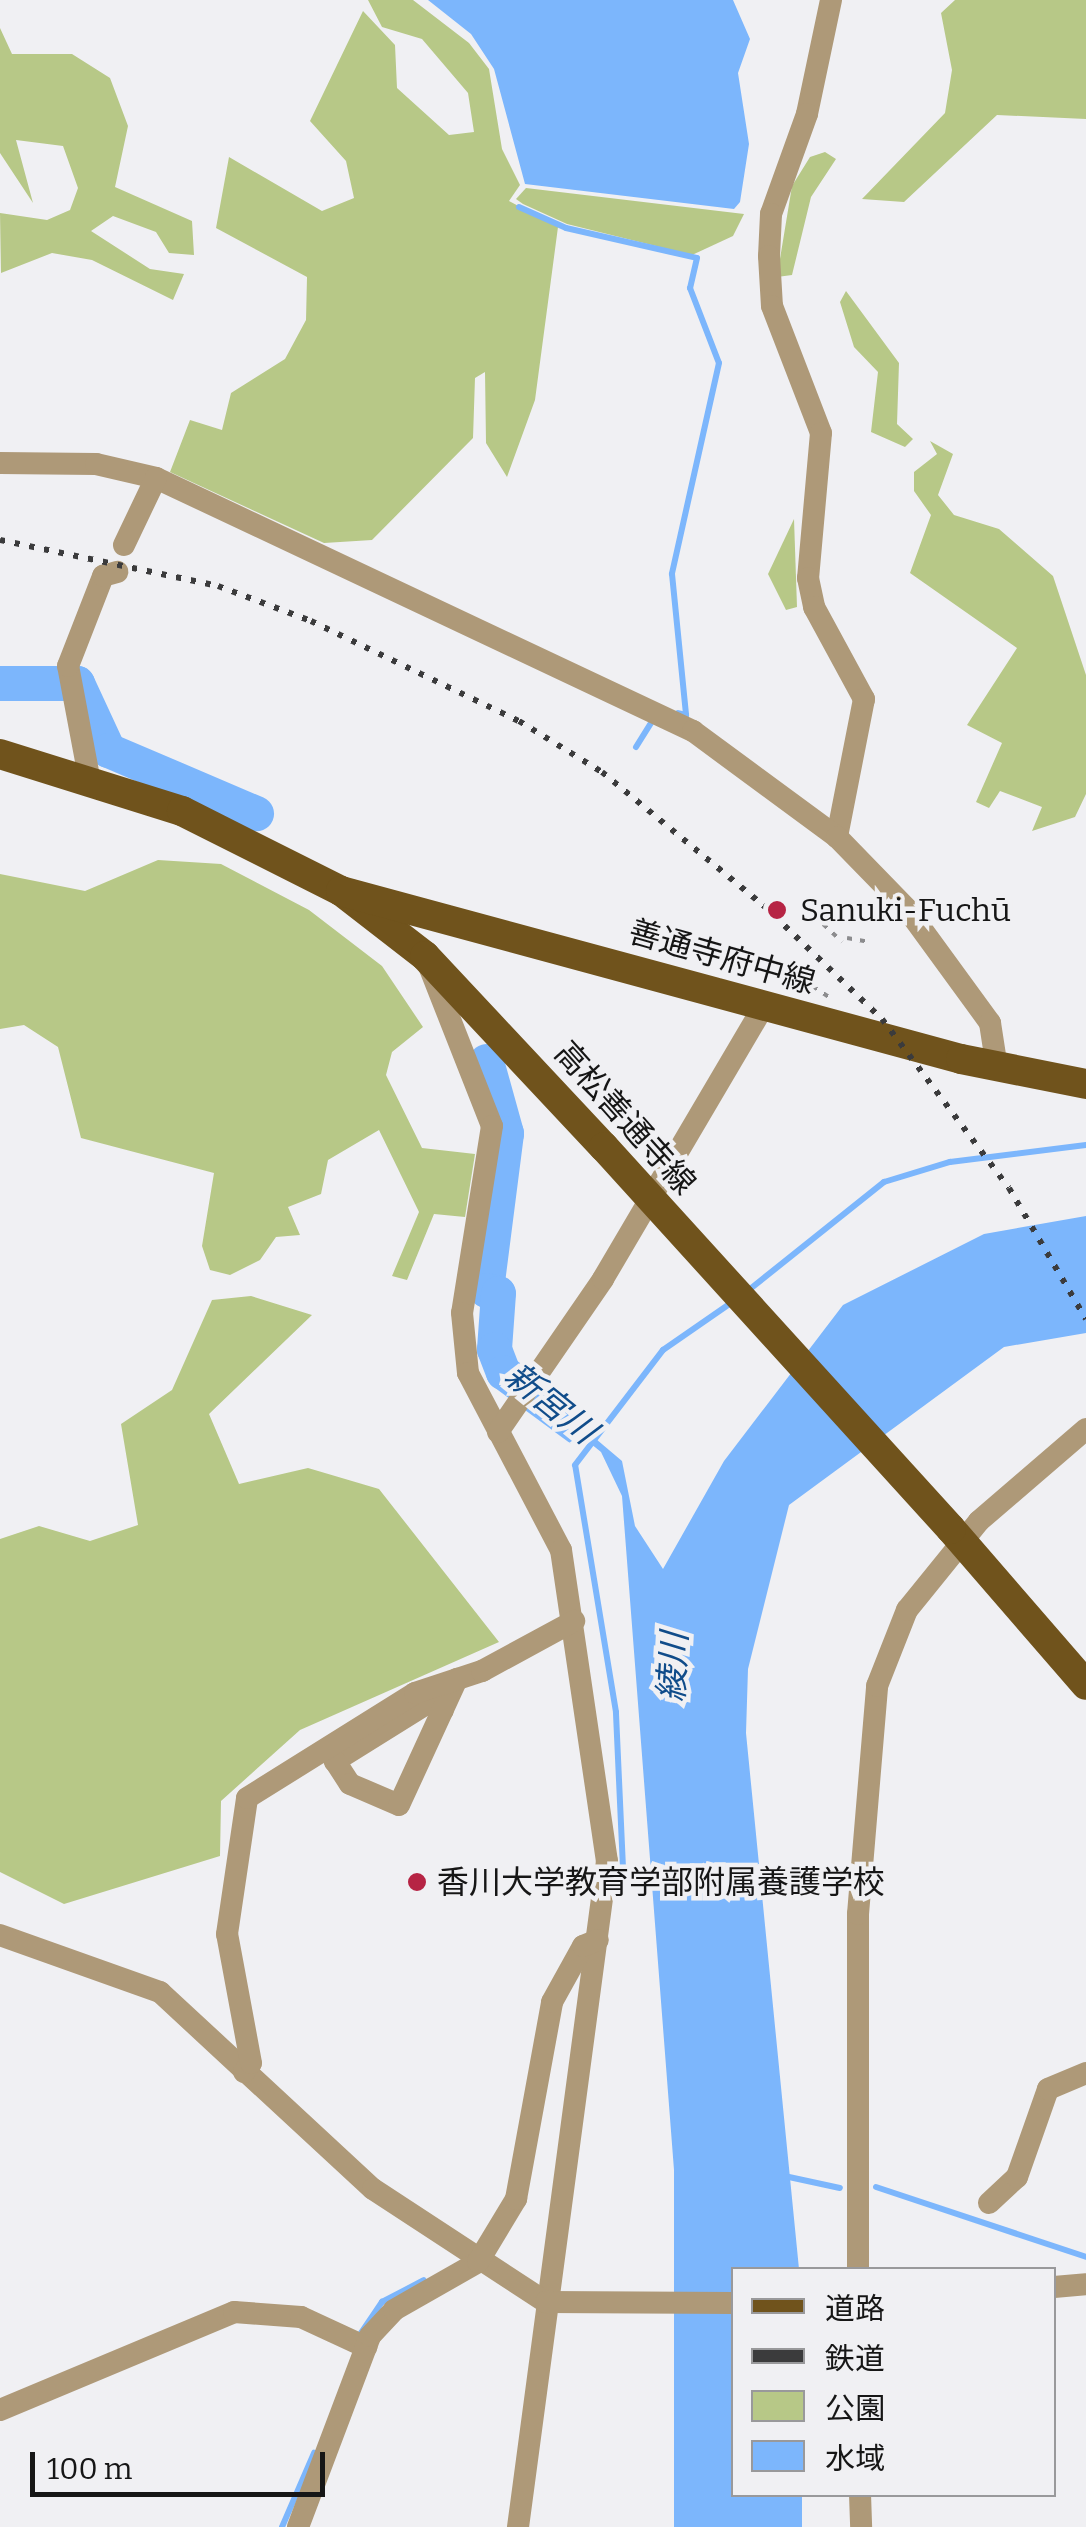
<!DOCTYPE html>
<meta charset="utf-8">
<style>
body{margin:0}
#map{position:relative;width:1086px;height:2527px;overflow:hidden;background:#f0f0f3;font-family:Bitter,"Noto Sans JP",serif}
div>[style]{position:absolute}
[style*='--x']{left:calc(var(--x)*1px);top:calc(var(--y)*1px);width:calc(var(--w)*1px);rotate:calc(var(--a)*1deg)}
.green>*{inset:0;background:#b7c887}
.water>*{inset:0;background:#7cb6fc}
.stream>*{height:6px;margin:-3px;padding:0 3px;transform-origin:3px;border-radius:3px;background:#7cb6fc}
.river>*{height:35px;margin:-17.5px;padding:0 17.5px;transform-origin:17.5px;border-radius:17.5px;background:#7cb6fc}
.path>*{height:4px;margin-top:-2px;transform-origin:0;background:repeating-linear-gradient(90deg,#8c8c8e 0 5px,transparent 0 13px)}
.minor>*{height:22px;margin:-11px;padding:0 11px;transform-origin:11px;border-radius:11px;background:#ae9978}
.major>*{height:30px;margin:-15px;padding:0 15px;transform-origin:15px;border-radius:15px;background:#70531c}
.rail>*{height:6px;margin-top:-3px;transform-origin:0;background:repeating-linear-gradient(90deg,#3b3b3c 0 5px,transparent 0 15px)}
.major-bridge>*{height:30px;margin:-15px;padding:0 15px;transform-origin:15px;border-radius:15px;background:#70531c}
.dots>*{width:28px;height:28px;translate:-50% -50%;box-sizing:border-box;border:5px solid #f0f0f3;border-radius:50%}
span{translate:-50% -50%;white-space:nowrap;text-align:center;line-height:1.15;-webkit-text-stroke:9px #f0f0f3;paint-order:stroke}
.poi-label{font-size:32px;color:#161616}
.left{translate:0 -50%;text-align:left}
.street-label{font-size:32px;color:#161616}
.water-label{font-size:35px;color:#104c8a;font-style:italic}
.legend{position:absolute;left:731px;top:2267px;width:325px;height:230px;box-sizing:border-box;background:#f0f0f3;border:2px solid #99999b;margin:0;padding:12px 18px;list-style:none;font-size:30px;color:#161616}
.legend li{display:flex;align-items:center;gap:20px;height:50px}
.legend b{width:50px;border:2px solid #99999b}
.scale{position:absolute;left:30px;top:2452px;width:295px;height:45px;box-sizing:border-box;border:5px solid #161616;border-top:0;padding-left:12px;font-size:30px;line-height:35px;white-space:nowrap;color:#161616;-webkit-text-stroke:8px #f0f0f3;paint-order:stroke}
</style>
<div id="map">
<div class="green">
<i style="clip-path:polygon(368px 0,413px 0,469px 43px,489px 69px,502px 149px,520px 185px,509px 201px,558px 227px,535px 400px,507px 477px,486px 443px,485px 372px,475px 378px,473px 438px,372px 540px,324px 543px,170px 472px,190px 420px,222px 430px,231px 393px,285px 359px,306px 320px,307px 277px,216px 228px,229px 157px,322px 211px,354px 198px,346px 161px,310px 121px,363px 11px,395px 45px,397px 88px,449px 135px,474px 132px,468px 93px,422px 39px,382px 27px)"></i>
<i style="clip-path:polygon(955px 0,1086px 0,1086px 119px,997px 115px,904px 202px,862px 199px,945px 113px,952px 70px,941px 13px)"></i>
<i style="clip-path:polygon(0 28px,12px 54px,72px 54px,110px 78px,128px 126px,115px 187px,192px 221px,194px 255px,169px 253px,156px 232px,113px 216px,91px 231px,150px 269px,184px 274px,173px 300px,92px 260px,52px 253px,1px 273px,0 213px,47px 220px,70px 210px,78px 188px,63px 146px,16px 140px,33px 203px,0 153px)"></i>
<i style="clip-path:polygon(825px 152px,836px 159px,811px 197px,792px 275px,777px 277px,792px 186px,810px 157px)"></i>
<i style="clip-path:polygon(526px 188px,744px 214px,733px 236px,692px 255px,567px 224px,523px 204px,516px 199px)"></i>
<i style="clip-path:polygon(846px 291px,899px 363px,897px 424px,913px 439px,905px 447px,871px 432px,878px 372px,854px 347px,840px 302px)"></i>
<i style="clip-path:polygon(930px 441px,953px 454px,938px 495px,954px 515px,999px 529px,1053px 576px,1086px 675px,1086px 794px,1075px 817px,1032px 831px,1042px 807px,1000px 791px,989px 808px,976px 802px,1002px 743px,967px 725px,1017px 648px,910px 573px,931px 515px,914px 491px,914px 472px,937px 454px)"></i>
<i style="clip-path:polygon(794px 519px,797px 607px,786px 610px,768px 574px)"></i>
<i style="clip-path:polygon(158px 860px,221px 864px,309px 910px,382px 966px,423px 1027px,392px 1052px,386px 1075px,422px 1148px,475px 1154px,465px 1217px,434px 1214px,407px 1280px,392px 1276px,419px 1212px,379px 1130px,328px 1160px,321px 1194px,288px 1207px,300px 1235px,276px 1237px,260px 1260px,230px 1275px,210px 1270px,202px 1246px,214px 1173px,81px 1138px,58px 1047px,24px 1025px,0 1029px,0 874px,85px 891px)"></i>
<i style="clip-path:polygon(251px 1296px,312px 1315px,209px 1414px,239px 1484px,308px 1468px,379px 1489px,499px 1642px,300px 1730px,221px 1801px,220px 1856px,64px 1904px,0 1872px,0 1539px,39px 1526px,90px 1541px,138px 1525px,121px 1424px,172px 1390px,212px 1300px)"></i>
</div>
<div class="water">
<i style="clip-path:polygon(428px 0,733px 0,750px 39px,738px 73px,749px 144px,740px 202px,734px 209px,525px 184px,494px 69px,471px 34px)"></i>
<i style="clip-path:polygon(1086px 1216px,1086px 1333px,1004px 1347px,789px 1505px,748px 1669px,746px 1733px,799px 2269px,734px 2270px,734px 2494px,802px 2495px,802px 2527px,674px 2527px,674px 2170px,622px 1496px,601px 1452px,539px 1402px,544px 1395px,622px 1461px,635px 1526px,663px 1569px,724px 1461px,843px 1305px,984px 1234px)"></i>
</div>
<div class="stream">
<i style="--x:519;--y:207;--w:51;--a:24.1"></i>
<i style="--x:566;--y:228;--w:134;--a:12.9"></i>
<i style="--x:697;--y:258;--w:31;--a:103"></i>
<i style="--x:690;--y:288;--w:80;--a:68.9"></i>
<i style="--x:719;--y:363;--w:216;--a:102.6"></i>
<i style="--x:672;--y:574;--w:142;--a:84.3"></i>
<i style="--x:686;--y:715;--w:8;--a:-166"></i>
<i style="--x:636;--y:747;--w:34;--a:-58"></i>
<i style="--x:745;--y:1293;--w:178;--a:-38.6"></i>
<i style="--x:884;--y:1182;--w:69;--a:-16.9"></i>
<i style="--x:950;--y:1162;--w:137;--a:-7.1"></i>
<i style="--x:623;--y:1868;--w:156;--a:-92.6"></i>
<i style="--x:616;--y:1712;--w:250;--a:-99.4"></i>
<i style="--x:575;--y:1465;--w:145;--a:-52.6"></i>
<i style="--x:663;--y:1350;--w:83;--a:-34.7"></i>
<i style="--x:789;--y:2177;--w:52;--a:12.2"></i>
<i style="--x:876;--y:2187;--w:221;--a:18.4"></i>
<i style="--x:357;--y:2339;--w:45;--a:-56"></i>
<i style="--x:382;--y:2302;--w:47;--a:-27.6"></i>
<i style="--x:282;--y:2527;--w:81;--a:-66.6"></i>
</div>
<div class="river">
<i style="--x:0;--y:683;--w:77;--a:0"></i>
<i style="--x:77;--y:683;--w:74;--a:65.2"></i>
<i style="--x:108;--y:750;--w:161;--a:23.1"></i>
<i style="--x:486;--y:1061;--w:75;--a:74.5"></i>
<i style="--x:506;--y:1133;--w:158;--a:97.3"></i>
<i style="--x:486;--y:1290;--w:12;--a:14"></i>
<i style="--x:498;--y:1293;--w:56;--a:94.1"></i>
<i style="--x:494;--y:1349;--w:25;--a:69"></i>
<i style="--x:503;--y:1372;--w:93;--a:36.3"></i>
</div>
<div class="path">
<i style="--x:823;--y:924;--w:26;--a:43"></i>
<i style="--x:847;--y:938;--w:23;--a:10"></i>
<i style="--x:791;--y:972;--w:49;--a:33.4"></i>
</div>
<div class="minor">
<i style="--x:831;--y:0;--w:116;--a:101.9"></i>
<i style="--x:807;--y:114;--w:106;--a:109.8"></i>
<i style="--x:771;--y:214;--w:42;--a:92.7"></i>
<i style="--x:769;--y:256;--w:50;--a:86.6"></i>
<i style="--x:772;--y:306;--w:136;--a:68.9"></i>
<i style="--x:821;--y:433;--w:146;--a:95.1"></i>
<i style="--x:808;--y:578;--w:30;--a:78"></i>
<i style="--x:814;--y:607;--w:105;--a:61.5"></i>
<i style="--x:864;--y:699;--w:141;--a:101.1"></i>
<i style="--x:0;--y:463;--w:96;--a:0.6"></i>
<i style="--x:96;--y:464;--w:62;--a:13.1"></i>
<i style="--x:156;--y:478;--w:594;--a:25.23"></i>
<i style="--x:693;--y:731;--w:179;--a:36.4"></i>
<i style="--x:837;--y:837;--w:100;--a:45.8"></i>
<i style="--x:907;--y:909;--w:141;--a:53.9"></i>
<i style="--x:990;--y:1023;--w:46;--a:81.2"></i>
<i style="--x:124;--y:545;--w:74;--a:-64.5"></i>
<i style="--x:90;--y:782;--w:118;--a:-100.7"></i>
<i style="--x:68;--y:666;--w:97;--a:-68.7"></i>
<i style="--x:103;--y:576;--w:15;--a:-16"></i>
<i style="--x:427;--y:961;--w:177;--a:68.5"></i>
<i style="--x:492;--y:1126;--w:189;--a:99.1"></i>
<i style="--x:462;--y:1313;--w:60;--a:84.3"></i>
<i style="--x:468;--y:1373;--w:200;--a:62.3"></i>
<i style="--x:561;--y:1550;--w:314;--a:81.6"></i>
<i style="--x:607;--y:1861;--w:672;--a:97.61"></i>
<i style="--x:498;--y:1432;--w:186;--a:-55.5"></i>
<i style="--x:603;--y:1279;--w:316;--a:-59.5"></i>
<i style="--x:443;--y:1710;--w:17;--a:-155"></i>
<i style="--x:428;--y:1703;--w:110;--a:148.1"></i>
<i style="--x:335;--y:1761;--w:27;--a:57"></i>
<i style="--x:350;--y:1784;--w:53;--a:23.2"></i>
<i style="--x:399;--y:1805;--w:139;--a:-65.3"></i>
<i style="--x:0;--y:1935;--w:170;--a:19.6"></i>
<i style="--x:160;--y:1992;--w:290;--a:42.8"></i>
<i style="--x:373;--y:2189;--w:207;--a:33.2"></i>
<i style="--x:546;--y:2302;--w:188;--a:0.3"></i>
<i style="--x:244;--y:2072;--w:11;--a:-52"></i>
<i style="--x:251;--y:2063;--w:131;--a:-100.5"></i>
<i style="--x:227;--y:1934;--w:137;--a:-81.6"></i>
<i style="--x:247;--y:1798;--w:198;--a:-32"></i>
<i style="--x:415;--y:1693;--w:71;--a:-18.2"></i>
<i style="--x:482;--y:1671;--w:105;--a:-28.5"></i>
<i style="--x:989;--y:2203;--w:38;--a:-43"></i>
<i style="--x:1017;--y:2177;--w:93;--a:-70.6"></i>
<i style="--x:1048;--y:2089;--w:41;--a:-22.8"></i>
<i style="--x:858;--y:2270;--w:356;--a:-90"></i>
<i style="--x:858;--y:1914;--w:229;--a:-85.2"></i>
<i style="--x:877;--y:1686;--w:82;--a:-68.5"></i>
<i style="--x:907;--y:1610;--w:114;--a:-51"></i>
<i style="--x:979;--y:1521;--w:141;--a:-40.7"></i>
<i style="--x:1054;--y:2287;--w:32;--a:-5"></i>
<i style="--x:0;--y:2410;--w:254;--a:-22.7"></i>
<i style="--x:234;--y:2312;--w:67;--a:4.3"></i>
<i style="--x:301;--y:2317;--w:72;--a:24.8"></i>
<i style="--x:860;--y:2494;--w:33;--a:88"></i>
<i style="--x:298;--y:2527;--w:204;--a:-69.3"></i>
<i style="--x:370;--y:2336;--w:35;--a:-47"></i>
<i style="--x:394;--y:2310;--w:97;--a:-29.7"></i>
<i style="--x:478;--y:2262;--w:74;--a:-58.9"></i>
<i style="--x:516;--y:2199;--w:200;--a:-79.6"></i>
<i style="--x:552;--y:2002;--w:64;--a:-61"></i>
<i style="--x:583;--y:1946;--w:16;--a:-22"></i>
</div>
<div class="major">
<i style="--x:0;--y:754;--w:191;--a:17.4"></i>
<i style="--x:182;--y:811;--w:178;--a:26.7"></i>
<i style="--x:341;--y:891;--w:106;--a:37.7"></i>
<i style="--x:425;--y:956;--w:262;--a:46.9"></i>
<i style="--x:341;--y:891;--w:642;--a:15.16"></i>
<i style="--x:961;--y:1059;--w:127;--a:11.3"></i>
<i style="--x:951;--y:1529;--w:206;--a:49.1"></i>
</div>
<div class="rail">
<i style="--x:0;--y:540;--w:223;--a:11.9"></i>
<i style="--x:218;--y:586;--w:99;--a:20.6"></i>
<i style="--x:311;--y:621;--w:231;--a:25.7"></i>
<i style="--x:519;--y:721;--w:97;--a:31.6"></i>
<i style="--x:602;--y:772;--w:209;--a:39.6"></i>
<i style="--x:763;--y:905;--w:165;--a:43.8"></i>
<i style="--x:882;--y:1019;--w:211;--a:53.1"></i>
<i style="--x:1009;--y:1188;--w:152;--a:59.6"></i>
</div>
<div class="major-bridge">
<i style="--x:604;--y:1147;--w:516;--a:47.75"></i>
</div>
<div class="dots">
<i style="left:777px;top:910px;background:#b62444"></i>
<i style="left:417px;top:1882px;background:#b62444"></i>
</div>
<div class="poi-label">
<span class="left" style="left:800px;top:910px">Sanuki-Fuchū</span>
<span class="left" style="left:437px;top:1882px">香川大学教育学部附属養護学校</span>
</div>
<div class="street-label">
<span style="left:722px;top:957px;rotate:16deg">善通寺府中線</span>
<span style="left:625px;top:1118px;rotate:48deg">高松善通寺線</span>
</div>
<div class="water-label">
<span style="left:551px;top:1403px;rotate:39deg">新宮川</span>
<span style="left:673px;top:1667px;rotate:-87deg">綾川</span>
</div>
<ul class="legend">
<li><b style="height:12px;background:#70531c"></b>道路</li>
<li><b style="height:12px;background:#3b3b3c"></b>鉄道</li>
<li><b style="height:28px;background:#b7c887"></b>公園</li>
<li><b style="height:28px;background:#7cb6fc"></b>水域</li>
</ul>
<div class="scale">100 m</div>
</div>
